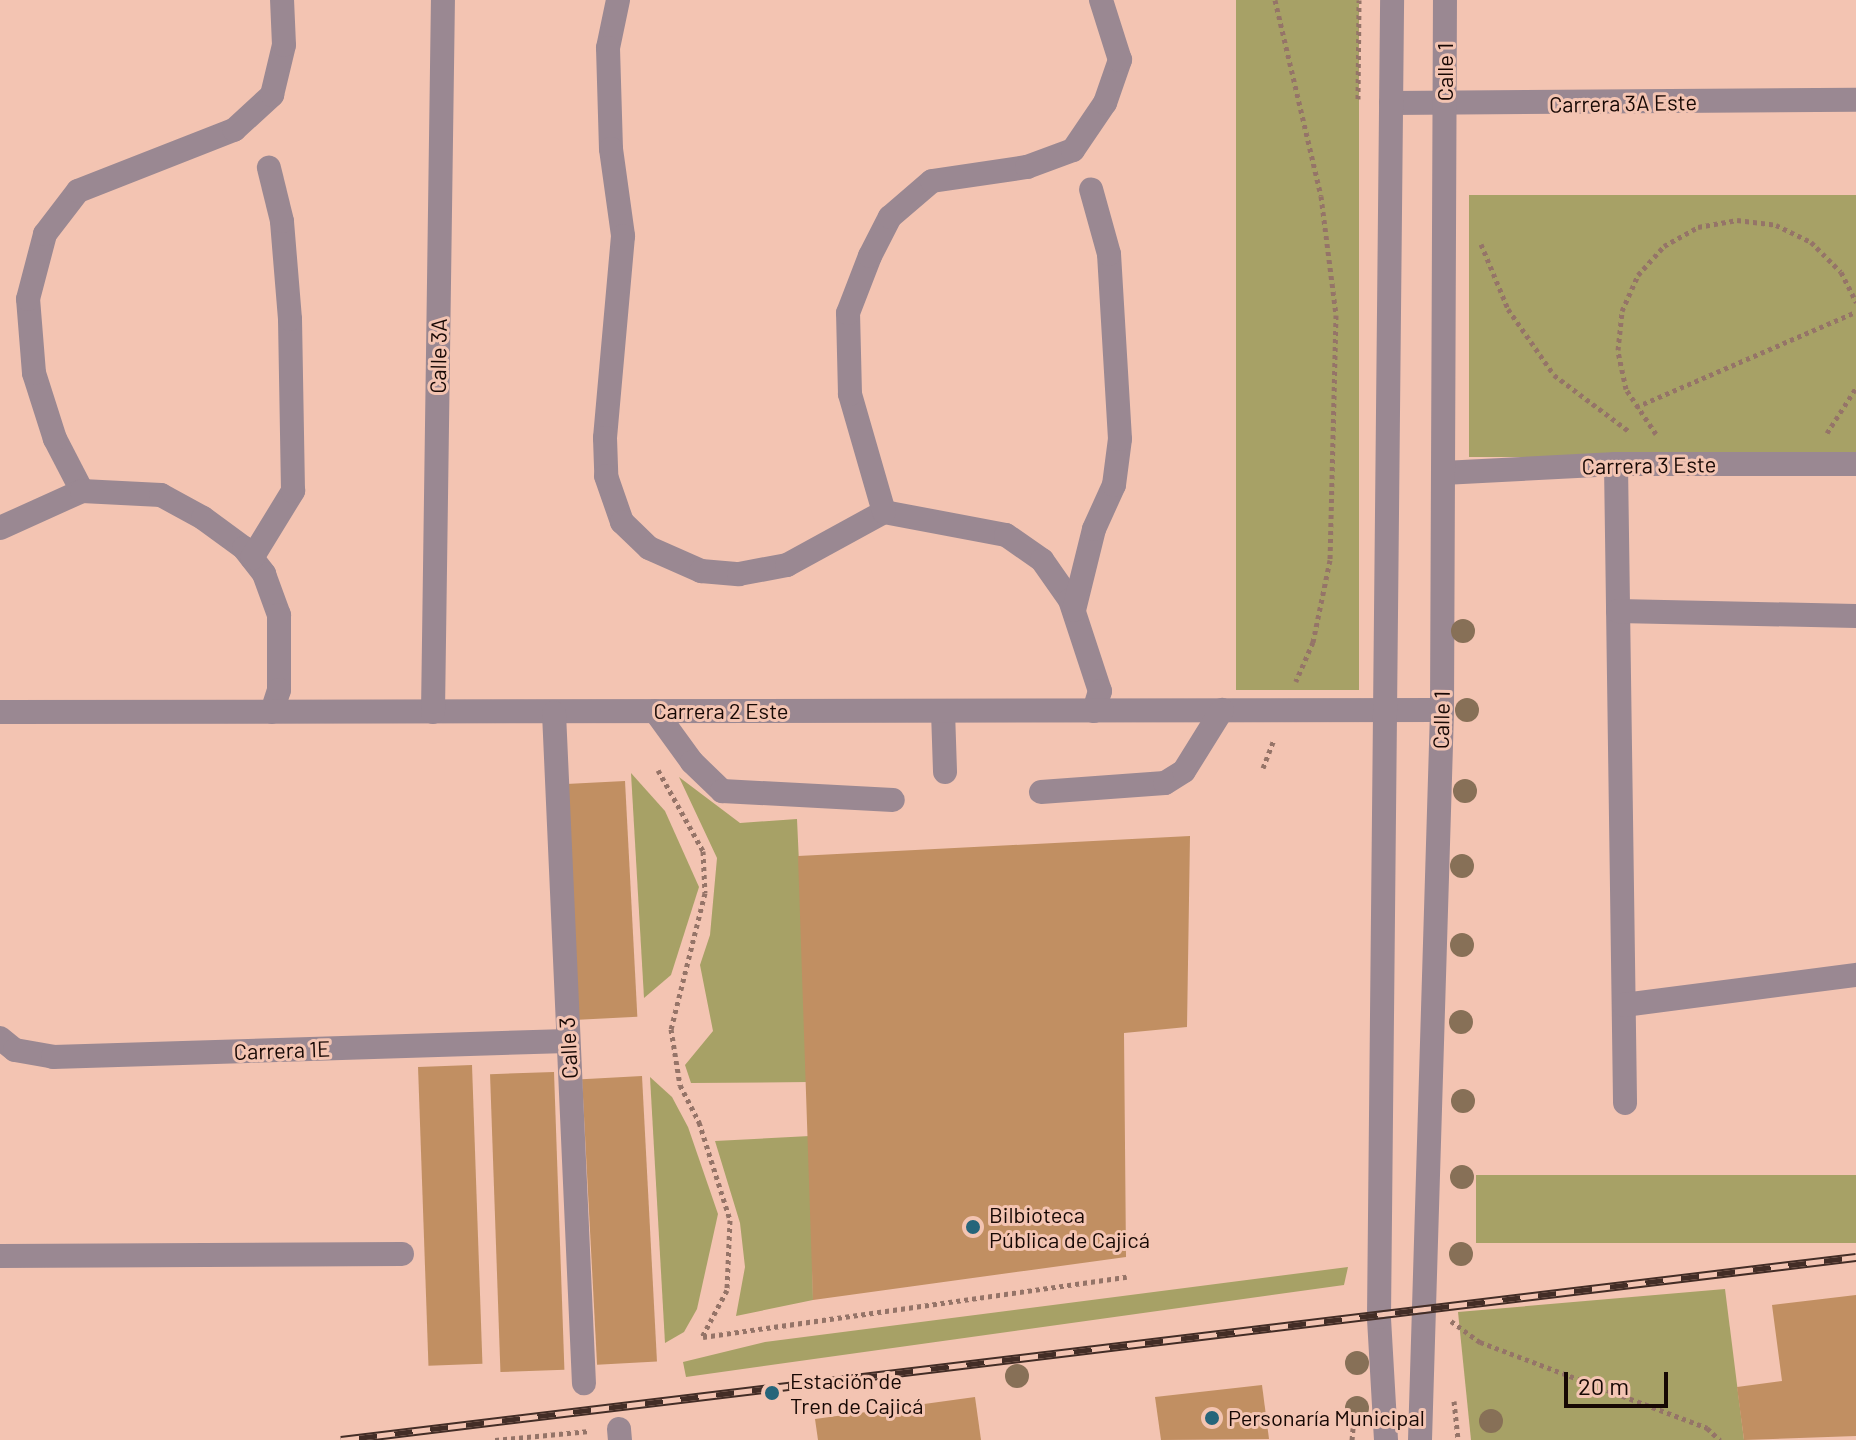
<!DOCTYPE html>
<meta charset="utf-8">
<style>
body{margin:0}
#map{position:relative;width:1856px;height:1440px;overflow:hidden;background:#f3c4b2;font-family:Barlow,sans-serif}
div>[style]{position:absolute}
[style*='--x']{left:calc(var(--x)*1px);top:calc(var(--y)*1px);width:calc(var(--w)*1px);rotate:calc(var(--a)*1deg)}
.green>*{inset:0;background:#a7a166;transform-origin:0 0}
.building>*{inset:0;background:#c18f62;transform-origin:0 0}
.path>*{height:5px;margin-top:-2.5px;transform-origin:0;background:repeating-linear-gradient(90deg,#957468 0 4px,transparent 0 8px)}
.minor>*{height:24px;margin:-12px;padding:0 12px;transform-origin:12px;border-radius:12px;background:#9a8892}
.rail>*{height:9px;margin-top:-4.5px;transform-origin:0;background:repeating-linear-gradient(90deg,#f3c4b2 0 18px,#432d26 0 36px);box-sizing:border-box;border-block:2px solid #432d26}
.trees>*{width:24px;height:24px;margin:-12px;border-radius:50%;background:#877057}
.dots>*{width:22px;height:22px;translate:-50% -50%;box-sizing:border-box;border:4px solid #f3c4b2;border-radius:50%}
span{translate:-50% -50%;white-space:nowrap;text-align:center;line-height:1.15;-webkit-text-stroke:6px #f3c4b2;paint-order:stroke}
.street-label{font-size:22px;color:#170804}
.poi-label{font-size:22px;color:#170804}
.left{translate:0 -50%;text-align:left}
.scale{position:absolute;left:1564px;top:1372px;width:104px;height:36px;box-sizing:border-box;border:4px solid #170804;border-top:0;padding-left:10px;font-size:24px;line-height:28px;white-space:nowrap;color:#170804;-webkit-text-stroke:6px #f3c4b2;paint-order:stroke}
</style>
<div id="map">
<div class="green">
<i style="left:1236px;top:0;width:123px;height:690px"></i>
<i style="left:1856px;top:195px;width:262px;height:387px;rotate:90deg"></i>
<i style="clip-path:polygon(631px 773px,665px 811px,699px 887px,671px 975px,644px 998px)"></i>
<i style="clip-path:polygon(679px 777px,740px 823px,797px 819px,809px 1082px,691px 1083px,685px 1065px,713px 1031px,700px 965px,710px 935px,717px 858px)"></i>
<i style="clip-path:polygon(650px 1077px,672px 1097px,688px 1127px,718px 1214px,697px 1309px,684px 1332px,665px 1343px)"></i>
<i style="clip-path:polygon(810px 1136px,813px 1300px,736px 1316px,745px 1267px,740px 1223px,715px 1141px)"></i>
<i style="left:1856px;top:1175px;width:68px;height:380px;rotate:90deg"></i>
<i style="clip-path:polygon(1348px 1267px,1344px 1285px,686px 1377px,683px 1362px,765px 1342px)"></i>
<i style="clip-path:polygon(1725px 1289px,1744px 1440px,1471px 1440px,1458px 1312px)"></i>
</div>
<div class="building">
<i style="left:625px;top:781px;width:236px;height:59px;rotate:87deg"></i>
<i style="clip-path:polygon(1190px 836px,1187px 1027px,1124px 1033px,1126px 1257px,813px 1300px,798px 856px)"></i>
<i style="left:472px;top:1065px;width:299px;height:54px;rotate:88deg"></i>
<i style="left:554px;top:1072px;width:298px;height:64px;rotate:88deg"></i>
<i style="left:642px;top:1076px;width:286px;height:60px;rotate:87deg"></i>
<i style="clip-path:polygon(1856px 1295px,1856px 1436px,1744px 1440px,1737px 1387px,1782px 1381px,1772px 1305px)"></i>
<i style="clip-path:polygon(1262px 1385px,1269px 1439px,1161px 1440px,1155px 1397px)"></i>
<i style="clip-path:polygon(975px 1397px,981px 1440px,818px 1440px,815px 1419px)"></i>
</div>
<div class="path">
<i style="--x:1275;--y:0;--w:201;--a:76.8"></i>
<i style="--x:1321;--y:196;--w:120;--a:82.8"></i>
<i style="--x:1336;--y:315;--w:245;--a:91.4"></i>
<i style="--x:1330;--y:560;--w:84;--a:101.7"></i>
<i style="--x:1313;--y:642;--w:43;--a:113.6"></i>
<i style="--x:1358;--y:99;--w:99;--a:-89.4"></i>
<i style="--x:1481;--y:244;--w:70;--a:67.4"></i>
<i style="--x:1508;--y:309;--w:80;--a:55.1"></i>
<i style="--x:1554;--y:375;--w:95;--a:36.9"></i>
<i style="--x:1636;--y:407;--w:240;--a:-23.4"></i>
<i style="--x:1827;--y:433;--w:54;--a:-57.2"></i>
<i style="--x:1656;--y:434;--w:54;--a:-123.7"></i>
<i style="--x:1626;--y:389;--w:40;--a:-102"></i>
<i style="--x:1618;--y:350;--w:39;--a:-84"></i>
<i style="--x:1622;--y:311;--w:39;--a:-66"></i>
<i style="--x:1638;--y:275;--w:39;--a:-48"></i>
<i style="--x:1664;--y:246;--w:39;--a:-29"></i>
<i style="--x:1698;--y:227;--w:40;--a:-10"></i>
<i style="--x:1737;--y:220;--w:39;--a:7"></i>
<i style="--x:1776;--y:225;--w:39;--a:26"></i>
<i style="--x:1811;--y:242;--w:42;--a:45"></i>
<i style="--x:1841;--y:272;--w:34;--a:63"></i>
<i style="--x:1263;--y:768;--w:31;--a:-69"></i>
<i style="--x:658;--y:770;--w:93;--a:60.9"></i>
<i style="--x:703;--y:851;--w:42;--a:87.3"></i>
<i style="--x:705;--y:893;--w:140;--a:104"></i>
<i style="--x:671;--y:1029;--w:57;--a:80.9"></i>
<i style="--x:680;--y:1085;--w:42;--a:62.8"></i>
<i style="--x:699;--y:1122;--w:103;--a:72.4"></i>
<i style="--x:730;--y:1220;--w:70;--a:92.5"></i>
<i style="--x:727;--y:1290;--w:53;--a:118"></i>
<i style="--x:1451;--y:1321;--w:36;--a:36"></i>
<i style="--x:1480;--y:1342;--w:243;--a:20.7"></i>
<i style="--x:1707;--y:1428;--w:18;--a:43"></i>
<i style="--x:703;--y:1337;--w:428;--a:-8.1"></i>
<i style="--x:1454;--y:1401;--w:39;--a:84"></i>
<i style="--x:495;--y:1440;--w:95;--a:-5.4"></i>
<i style="--x:1352;--y:1440;--w:12;--a:-85"></i>
</div>
<div class="minor">
<i style="--x:618;--y:0;--w:49;--a:101.8"></i>
<i style="--x:608;--y:48;--w:101;--a:88.3"></i>
<i style="--x:611;--y:149;--w:88;--a:82.1"></i>
<i style="--x:623;--y:236;--w:203;--a:95.1"></i>
<i style="--x:605;--y:438;--w:38;--a:88"></i>
<i style="--x:606;--y:476;--w:49;--a:70.8"></i>
<i style="--x:622;--y:522;--w:37;--a:44"></i>
<i style="--x:649;--y:548;--w:57;--a:23.9"></i>
<i style="--x:701;--y:571;--w:38;--a:5"></i>
<i style="--x:739;--y:574;--w:49;--a:-10.6"></i>
<i style="--x:787;--y:565;--w:111;--a:-28.7"></i>
<i style="--x:884;--y:512;--w:124;--a:10.7"></i>
<i style="--x:1006;--y:535;--w:44;--a:34.8"></i>
<i style="--x:1042;--y:560;--w:49;--a:55"></i>
<i style="--x:1070;--y:600;--w:96;--a:71.8"></i>
<i style="--x:1100;--y:691;--w:21;--a:107"></i>
<i style="--x:1391;--y:103;--w:465;--a:-0.4"></i>
<i style="--x:1616;--y:464;--w:639;--a:89.19"></i>
<i style="--x:1443;--y:473;--w:173;--a:-3"></i>
<i style="--x:1616;--y:464;--w:240;--a:0"></i>
<i style="--x:82;--y:491;--w:59;--a:-117.4"></i>
<i style="--x:55;--y:439;--w:69;--a:-107.7"></i>
<i style="--x:34;--y:373;--w:74;--a:-94.6"></i>
<i style="--x:28;--y:299;--w:67;--a:-75.3"></i>
<i style="--x:45;--y:234;--w:54;--a:-52.5"></i>
<i style="--x:78;--y:191;--w:168;--a:-21.4"></i>
<i style="--x:234;--y:130;--w:52;--a:-42.6"></i>
<i style="--x:272;--y:95;--w:51;--a:-76.5"></i>
<i style="--x:284;--y:45;--w:45;--a:-92.5"></i>
<i style="--x:884;--y:512;--w:123;--a:-106.1"></i>
<i style="--x:850;--y:394;--w:81;--a:-91.4"></i>
<i style="--x:848;--y:313;--w:61;--a:-68.9"></i>
<i style="--x:870;--y:256;--w:44;--a:-62.9"></i>
<i style="--x:890;--y:217;--w:55;--a:-40.6"></i>
<i style="--x:932;--y:181;--w:96;--a:-8.4"></i>
<i style="--x:1027;--y:167;--w:49;--a:-20.3"></i>
<i style="--x:1073;--y:150;--w:57;--a:-55.8"></i>
<i style="--x:1105;--y:103;--w:46;--a:-70.8"></i>
<i style="--x:1120;--y:60;--w:63;--a:-107.6"></i>
<i style="--x:0;--y:528;--w:90;--a:-24.3"></i>
<i style="--x:82;--y:491;--w:79;--a:2.9"></i>
<i style="--x:161;--y:495;--w:48;--a:28.7"></i>
<i style="--x:203;--y:518;--w:51;--a:36.2"></i>
<i style="--x:244;--y:548;--w:33;--a:52"></i>
<i style="--x:264;--y:574;--w:44;--a:69.9"></i>
<i style="--x:279;--y:615;--w:75;--a:90"></i>
<i style="--x:279;--y:690;--w:23;--a:108"></i>
<i style="--x:252;--y:558;--w:79;--a:-58.5"></i>
<i style="--x:293;--y:491;--w:172;--a:-91"></i>
<i style="--x:290;--y:319;--w:98;--a:-94.7"></i>
<i style="--x:282;--y:221;--w:55;--a:-103.8"></i>
<i style="--x:1074;--y:610;--w:83;--a:-76.1"></i>
<i style="--x:1094;--y:529;--w:48;--a:-65.6"></i>
<i style="--x:1114;--y:485;--w:46;--a:-82.6"></i>
<i style="--x:1120;--y:439;--w:185;--a:-93.4"></i>
<i style="--x:1109;--y:254;--w:67;--a:-105.5"></i>
<i style="--x:1618;--y:611;--w:238;--a:1.2"></i>
<i style="--x:655;--y:711;--w:63;--a:54"></i>
<i style="--x:692;--y:762;--w:42;--a:44"></i>
<i style="--x:722;--y:791;--w:171;--a:3"></i>
<i style="--x:943;--y:711;--w:61;--a:88.1"></i>
<i style="--x:0;--y:712;--w:1442;--a:-0.08"></i>
<i style="--x:433;--y:712;--w:712;--a:-89.2"></i>
<i style="--x:554;--y:713;--w:671;--a:87.44"></i>
<i style="--x:1041;--y:792;--w:124;--a:-4.2"></i>
<i style="--x:1165;--y:783;--w:22;--a:-32"></i>
<i style="--x:1184;--y:771;--w:72;--a:-58.1"></i>
<i style="--x:1624;--y:1005;--w:234;--a:-7.4"></i>
<i style="--x:0;--y:1038;--w:19;--a:39"></i>
<i style="--x:15;--y:1050;--w:39;--a:10"></i>
<i style="--x:53;--y:1057;--w:515;--a:-1.78"></i>
<i style="--x:0;--y:1256;--w:402;--a:-0.3"></i>
<i style="--x:619;--y:1429;--w:11;--a:85"></i>
<i style="--x:1386;--y:1440;--w:123;--a:-93.3"></i>
<i style="--x:1379;--y:1317;--w:1317;--a:-89.43"></i>
<i style="--x:1420;--y:1440;--w:730;--a:-88.27"></i>
<i style="--x:1442;--y:710;--w:710;--a:-89.76"></i>
</div>
<div class="rail">
<i style="--x:341;--y:1440;--w:1526;--a:-6.89"></i>
</div>
<div class="trees">
<i style="left:1463px;top:631px"></i>
<i style="left:1467px;top:710px"></i>
<i style="left:1465px;top:791px"></i>
<i style="left:1462px;top:866px"></i>
<i style="left:1462px;top:945px"></i>
<i style="left:1461px;top:1022px"></i>
<i style="left:1463px;top:1101px"></i>
<i style="left:1462px;top:1177px"></i>
<i style="left:1461px;top:1254px"></i>
<i style="left:1357px;top:1363px"></i>
<i style="left:1017px;top:1376px"></i>
<i style="left:1357px;top:1408px"></i>
<i style="left:1491px;top:1421px"></i>
</div>
<div class="dots">
<i style="left:973px;top:1227px;background:#26657a"></i>
<i style="left:772px;top:1393px;background:#26657a"></i>
<i style="left:1212px;top:1418px;background:#26657a"></i>
</div>
<div class="street-label">
<span style="left:1445px;top:72px;rotate:-90deg">Calle 1</span>
<span style="left:1623px;top:103px;rotate:-1deg">Carrera 3A Este</span>
<span style="left:438px;top:356px;rotate:-89deg">Calle 3A</span>
<span style="left:1649px;top:465px;rotate:-1deg">Carrera 3 Este</span>
<span style="left:721px;top:711px">Carrera 2 Este</span>
<span style="left:1441px;top:720px;rotate:-89deg">Calle 1</span>
<span style="left:568px;top:1048px;rotate:-93deg">Calle 3</span>
<span style="left:282px;top:1050px;rotate:-2deg">Carrera 1E</span>
</div>
<div class="poi-label">
<span class="left" style="left:989px;top:1227px">Bilbioteca<br>Pública de Cajicá</span>
<span class="left" style="left:790px;top:1393px">Estación de<br>Tren de Cajicá</span>
<span class="left" style="left:1228px;top:1418px">Personaría Municipal</span>
</div>
<div class="scale">20 m</div>
</div>
